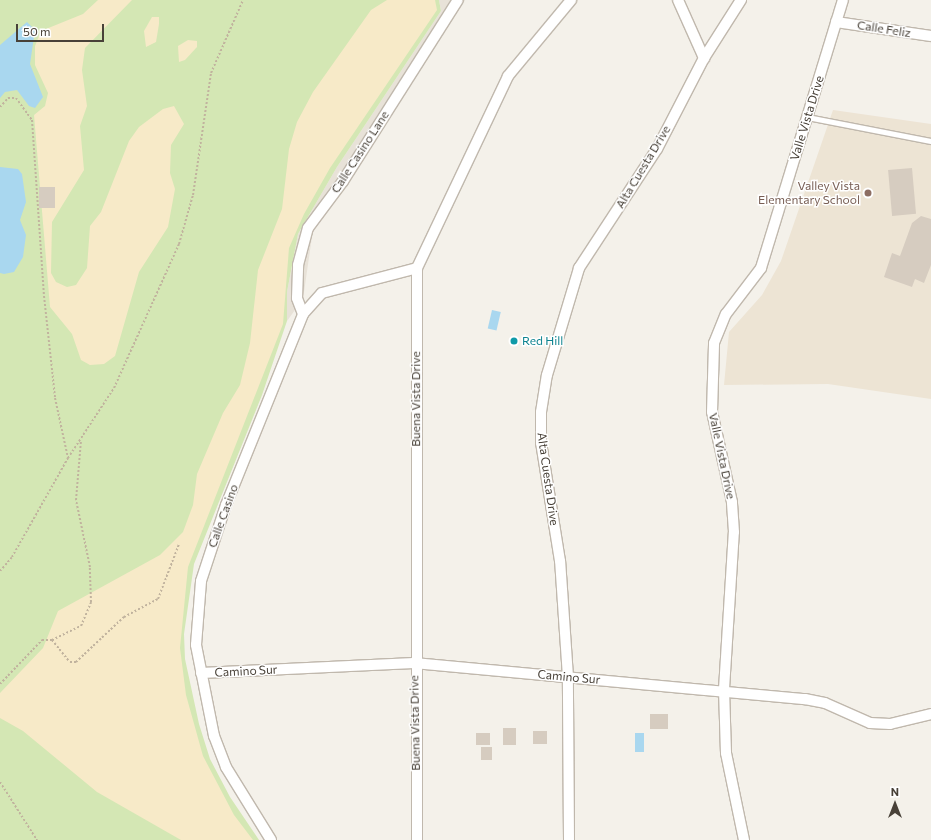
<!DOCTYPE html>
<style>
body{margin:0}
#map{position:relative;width:931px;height:840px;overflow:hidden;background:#f4f1ea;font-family:Commissioner,sans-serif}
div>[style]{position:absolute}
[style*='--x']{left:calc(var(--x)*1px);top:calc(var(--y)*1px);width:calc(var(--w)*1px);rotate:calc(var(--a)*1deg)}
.residential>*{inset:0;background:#e8e2d8}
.education>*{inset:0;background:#ede4d4}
.green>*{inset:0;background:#d4e7b4}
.sand>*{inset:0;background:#f7eac8}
.water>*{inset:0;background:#a9d7ef;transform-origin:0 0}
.building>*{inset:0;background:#d6ccc0;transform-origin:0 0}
.path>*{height:2px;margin-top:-1px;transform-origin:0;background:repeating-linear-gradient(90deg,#c1b39e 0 2px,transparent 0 4px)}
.roads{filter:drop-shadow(1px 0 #c0b8ad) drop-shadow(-1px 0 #c0b8ad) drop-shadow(0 1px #c0b8ad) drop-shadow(0 -1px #c0b8ad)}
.lane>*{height:5px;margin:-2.5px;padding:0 2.5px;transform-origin:2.5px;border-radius:2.5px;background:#fff}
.street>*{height:10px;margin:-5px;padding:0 5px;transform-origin:5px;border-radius:5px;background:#fff}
.dots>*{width:11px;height:11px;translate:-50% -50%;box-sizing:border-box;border:2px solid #fff;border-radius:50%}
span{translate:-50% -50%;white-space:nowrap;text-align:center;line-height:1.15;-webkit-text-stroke:3px #fff;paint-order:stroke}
.street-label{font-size:12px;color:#484138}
.education-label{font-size:12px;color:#785e54}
.right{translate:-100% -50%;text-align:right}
.culture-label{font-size:12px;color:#0d838f}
.left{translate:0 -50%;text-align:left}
.north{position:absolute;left:875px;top:784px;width:40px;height:40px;-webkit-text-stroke:3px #fff;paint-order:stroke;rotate:0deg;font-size:11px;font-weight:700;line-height:16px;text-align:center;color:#484138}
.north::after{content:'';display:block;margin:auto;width:14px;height:18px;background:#484138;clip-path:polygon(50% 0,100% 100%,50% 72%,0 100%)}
.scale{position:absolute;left:16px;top:24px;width:88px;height:18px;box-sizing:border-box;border:2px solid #484138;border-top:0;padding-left:5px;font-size:12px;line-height:14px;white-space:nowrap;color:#484138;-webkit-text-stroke:3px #fff;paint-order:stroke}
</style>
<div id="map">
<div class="residential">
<i style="clip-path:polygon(439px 0,465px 0,313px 230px,303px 299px,287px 321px,287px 292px,298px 234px,337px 167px,441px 11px)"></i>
</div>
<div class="education">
<i style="clip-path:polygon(833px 110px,931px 124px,931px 399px,828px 384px,724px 385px,729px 332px,762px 295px,781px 261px)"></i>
</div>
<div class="green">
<i style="clip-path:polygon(0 0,439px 0,441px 11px,337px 167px,298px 234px,287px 292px,287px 321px,262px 395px,194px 564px,184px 634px,185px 659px,199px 724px,210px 759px,230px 797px,259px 840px,0 840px)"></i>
</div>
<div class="sand">
<i style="clip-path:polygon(98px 0,132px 0,85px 48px,82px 70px,87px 106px,80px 126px,84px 170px,52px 222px,51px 273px,56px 282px,67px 287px,76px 285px,87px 268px,90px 226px,101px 212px,129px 141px,139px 127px,163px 109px,174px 106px,184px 124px,171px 145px,170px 173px,175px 189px,168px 227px,139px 272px,115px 356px,104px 364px,90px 365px,81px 360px,72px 334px,50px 307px,34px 115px,45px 106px,48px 93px,35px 65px,35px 46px,41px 31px,83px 14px)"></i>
<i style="clip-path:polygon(387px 0,435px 0,437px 10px,330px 168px,304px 214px,289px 248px,283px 324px,188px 567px,180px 648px,186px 695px,203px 756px,234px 815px,253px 840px,181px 840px,97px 792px,23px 731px,0 718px,0 693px,43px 648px,58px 611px,160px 555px,183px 532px,193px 505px,197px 474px,223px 413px,240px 385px,250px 343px,258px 270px,282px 209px,289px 149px,297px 122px,313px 92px,371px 10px)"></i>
<i style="clip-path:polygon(152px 17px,159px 17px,159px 24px,156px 42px,146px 47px,144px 31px)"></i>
<i style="clip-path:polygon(188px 40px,197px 41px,197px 47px,185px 60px,179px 62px,178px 46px)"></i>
</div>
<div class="water">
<i style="clip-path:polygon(27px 22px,35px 30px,30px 64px,43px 97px,35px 108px,29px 106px,17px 90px,5px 92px,0 98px,0 45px)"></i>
<i style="clip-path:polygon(0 167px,18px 169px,22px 174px,26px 202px,20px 220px,26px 235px,23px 257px,14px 272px,4px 274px,0 273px)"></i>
<i style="left:492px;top:310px;width:9px;height:19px;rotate:13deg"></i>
<i style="left:635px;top:733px;width:9px;height:19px"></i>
</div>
<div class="building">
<i style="left:912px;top:168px;width:46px;height:24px;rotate:85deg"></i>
<i style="left:39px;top:187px;width:16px;height:21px"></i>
<i style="clip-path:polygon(921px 216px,931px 219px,931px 265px,924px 283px,915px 279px,912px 287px,884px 277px,892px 253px,900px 256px,912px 223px)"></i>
<i style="left:650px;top:714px;width:18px;height:15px"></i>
<i style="left:503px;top:728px;width:13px;height:17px"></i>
<i style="left:533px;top:731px;width:14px;height:13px"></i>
<i style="left:476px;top:733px;width:14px;height:12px"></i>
<i style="left:481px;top:747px;width:11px;height:13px"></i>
</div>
<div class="path">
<i style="--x:0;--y:107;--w:12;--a:-48"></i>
<i style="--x:8;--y:98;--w:8;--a:0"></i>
<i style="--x:16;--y:98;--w:27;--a:54"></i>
<i style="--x:32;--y:120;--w:176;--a:86.1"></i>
<i style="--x:44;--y:296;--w:103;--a:83.8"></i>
<i style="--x:55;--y:398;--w:61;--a:77.8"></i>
<i style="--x:0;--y:571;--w:18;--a:-49"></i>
<i style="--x:12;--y:557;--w:114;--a:-60.5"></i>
<i style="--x:68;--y:458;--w:84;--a:-56.7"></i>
<i style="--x:114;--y:388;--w:158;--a:-65.7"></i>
<i style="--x:179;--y:244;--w:51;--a:-74.1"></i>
<i style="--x:193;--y:195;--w:123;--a:-81.6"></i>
<i style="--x:211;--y:73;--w:80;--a:-66.3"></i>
<i style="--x:52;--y:640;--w:32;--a:-26"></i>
<i style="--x:81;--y:626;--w:26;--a:-67"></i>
<i style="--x:91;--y:602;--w:35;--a:-92"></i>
<i style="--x:90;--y:567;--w:68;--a:-101.8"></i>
<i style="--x:76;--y:500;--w:59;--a:-85.2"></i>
<i style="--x:0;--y:684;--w:61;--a:-46.3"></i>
<i style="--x:42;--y:640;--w:10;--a:0"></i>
<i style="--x:52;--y:640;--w:28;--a:51"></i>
<i style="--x:70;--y:662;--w:6;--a:0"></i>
<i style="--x:76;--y:662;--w:66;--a:-43.2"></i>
<i style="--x:124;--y:617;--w:38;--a:-28"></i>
<i style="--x:158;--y:599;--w:59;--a:-69.1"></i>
<i style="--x:0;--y:782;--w:69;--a:57.5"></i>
</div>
<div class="roads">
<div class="lane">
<i style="--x:807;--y:117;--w:126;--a:11"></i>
</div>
<div class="street">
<i style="--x:678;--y:0;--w:64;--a:65.9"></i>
<i style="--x:836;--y:22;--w:96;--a:8.4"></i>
<i style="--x:303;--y:314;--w:17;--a:-111"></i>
<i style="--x:297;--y:298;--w:33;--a:-88"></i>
<i style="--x:298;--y:265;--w:38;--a:-75"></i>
<i style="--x:308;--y:228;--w:59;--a:-53.3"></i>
<i style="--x:343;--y:181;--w:214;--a:-57.6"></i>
<i style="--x:201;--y:673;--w:213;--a:-2.7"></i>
<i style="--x:414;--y:663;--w:393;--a:5.3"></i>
<i style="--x:805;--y:699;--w:20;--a:11"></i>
<i style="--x:825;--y:703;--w:49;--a:24"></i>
<i style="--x:870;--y:723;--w:20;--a:3"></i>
<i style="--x:890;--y:724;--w:42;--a:-13.7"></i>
<i style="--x:271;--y:840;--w:86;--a:-121.7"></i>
<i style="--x:226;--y:767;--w:33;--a:-111"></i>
<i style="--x:214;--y:736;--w:93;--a:-101.2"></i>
<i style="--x:196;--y:645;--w:64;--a:-85.5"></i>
<i style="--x:201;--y:581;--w:80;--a:-71.8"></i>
<i style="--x:226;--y:505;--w:206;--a:-68"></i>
<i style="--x:303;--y:314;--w:28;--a:-48"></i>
<i style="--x:322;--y:293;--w:98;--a:-14.7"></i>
<i style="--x:417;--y:840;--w:572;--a:-90"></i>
<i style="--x:417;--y:268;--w:212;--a:-64.6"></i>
<i style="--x:508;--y:76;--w:99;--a:-50.3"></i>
<i style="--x:569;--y:840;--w:163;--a:-90.4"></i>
<i style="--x:568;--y:677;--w:116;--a:-93.9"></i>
<i style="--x:560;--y:561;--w:120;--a:-99.1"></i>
<i style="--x:541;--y:443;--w:31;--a:-90"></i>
<i style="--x:541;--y:412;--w:37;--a:-81"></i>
<i style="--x:547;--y:375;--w:112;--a:-73.3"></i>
<i style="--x:579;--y:268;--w:142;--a:-56.8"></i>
<i style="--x:657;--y:149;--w:102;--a:-62.7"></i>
<i style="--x:704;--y:58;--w:69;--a:-57.5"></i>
<i style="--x:744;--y:840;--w:89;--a:-101.7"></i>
<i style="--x:726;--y:753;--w:64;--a:-91.8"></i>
<i style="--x:724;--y:689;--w:157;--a:-86.4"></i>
<i style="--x:734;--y:532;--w:30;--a:-94"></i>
<i style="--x:732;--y:502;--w:92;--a:-102.5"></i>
<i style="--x:712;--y:412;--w:69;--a:-88.3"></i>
<i style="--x:714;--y:343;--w:31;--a:-68"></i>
<i style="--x:726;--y:314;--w:58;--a:-52.7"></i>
<i style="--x:761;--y:268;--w:280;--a:-73"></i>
</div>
</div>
<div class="dots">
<i style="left:868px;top:193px;background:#8d6e63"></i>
<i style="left:514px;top:341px;background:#0f9aa8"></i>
</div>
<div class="street-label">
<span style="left:884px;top:29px;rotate:9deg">Calle Feliz</span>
<span style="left:807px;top:118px;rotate:-73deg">Valle Vista Drive</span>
<span style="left:360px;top:152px;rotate:-57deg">Calle Casino Lane</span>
<span style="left:643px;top:167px;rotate:-59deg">Alta Cuesta Drive</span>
<span style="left:416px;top:399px;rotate:-90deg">Buena Vista Drive</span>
<span style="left:722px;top:456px;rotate:78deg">Valle Vista Drive</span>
<span style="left:548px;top:479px;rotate:82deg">Alta Cuesta Drive</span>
<span style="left:223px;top:516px;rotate:-70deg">Calle Casino</span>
<span style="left:246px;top:671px;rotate:-3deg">Camino Sur</span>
<span style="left:569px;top:677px;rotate:5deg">Camino Sur</span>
<span style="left:415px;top:723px;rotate:-91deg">Buena Vista Drive</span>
</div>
<div class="education-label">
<span class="right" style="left:860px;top:193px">Valley Vista<br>Elementary School</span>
</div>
<div class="culture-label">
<span class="left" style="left:522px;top:341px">Red Hill</span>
</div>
<div class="north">N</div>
<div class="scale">50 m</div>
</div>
